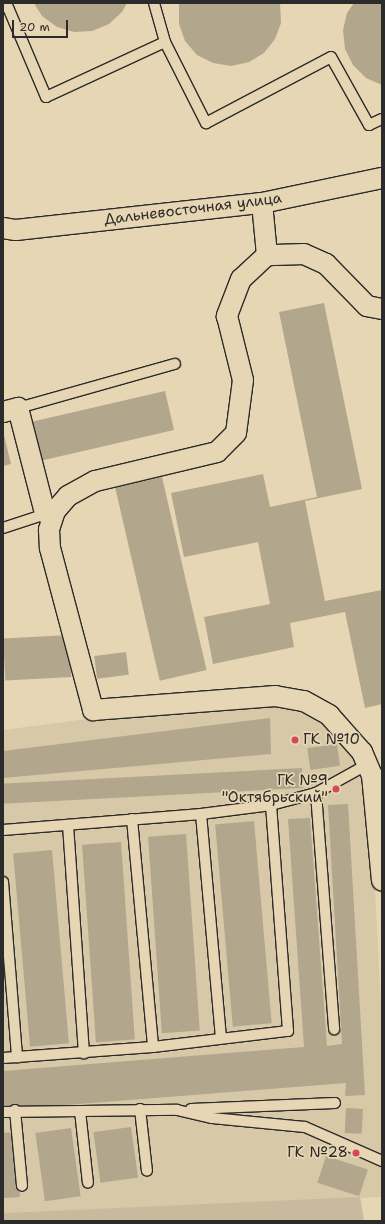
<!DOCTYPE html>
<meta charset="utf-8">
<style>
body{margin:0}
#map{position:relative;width:385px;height:1224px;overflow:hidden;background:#e7d6b3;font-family:"Shantell Sans",sans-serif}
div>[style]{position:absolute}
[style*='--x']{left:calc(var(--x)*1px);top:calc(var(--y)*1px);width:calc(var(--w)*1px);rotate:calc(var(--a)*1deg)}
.built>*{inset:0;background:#d7c8a8}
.green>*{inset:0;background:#c8ba9d}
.building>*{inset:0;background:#b2a68d;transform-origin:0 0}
.roads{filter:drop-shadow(1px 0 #2b2b2b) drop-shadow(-1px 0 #2b2b2b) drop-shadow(0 1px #2b2b2b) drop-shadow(0 -1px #2b2b2b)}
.service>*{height:10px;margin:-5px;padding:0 5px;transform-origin:5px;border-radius:5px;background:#e7d6b3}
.minor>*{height:20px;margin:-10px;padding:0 10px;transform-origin:10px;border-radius:10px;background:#e7d6b3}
.dots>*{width:11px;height:11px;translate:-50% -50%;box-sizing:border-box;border:2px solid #e7d6b3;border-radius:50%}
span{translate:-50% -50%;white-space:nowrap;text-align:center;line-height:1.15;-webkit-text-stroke:3.5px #e7d6b3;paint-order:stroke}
.street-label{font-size:15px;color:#2b2b2b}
.poi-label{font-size:15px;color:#2b2b2b}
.left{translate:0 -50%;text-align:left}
.right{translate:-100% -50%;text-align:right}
.frame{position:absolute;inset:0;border:4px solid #2b2b2b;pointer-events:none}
.scale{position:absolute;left:12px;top:20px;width:56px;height:18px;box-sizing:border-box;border:2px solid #2b2b2b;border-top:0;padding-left:5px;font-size:12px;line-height:14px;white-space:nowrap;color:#2b2b2b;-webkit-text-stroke:3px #e7d6b3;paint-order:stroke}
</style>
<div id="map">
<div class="built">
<i style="clip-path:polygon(266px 704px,309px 709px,347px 735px,369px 779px,382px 1024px,382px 1197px,3px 1213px,3px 730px,125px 714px)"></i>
</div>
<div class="green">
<i style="clip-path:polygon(360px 1197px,364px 1221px,3px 1221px,3px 1213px)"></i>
</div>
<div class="building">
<i style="clip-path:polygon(34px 3px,127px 3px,122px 12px,109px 24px,92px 31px,74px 32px,57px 27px,42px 16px)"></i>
<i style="clip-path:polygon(179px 3px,280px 3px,281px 23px,275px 39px,264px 53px,249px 62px,231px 66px,213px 63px,197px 55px,185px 41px,179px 24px)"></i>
<i style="clip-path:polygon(354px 3px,382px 3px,382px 85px,366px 78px,353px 65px,345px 49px,343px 30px,347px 13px)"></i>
<i style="clip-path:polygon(324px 303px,362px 489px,305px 501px,325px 601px,382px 590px,382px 704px,365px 708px,345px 612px,290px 623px,294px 647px,213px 664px,204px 617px,270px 604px,258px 542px,184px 557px,171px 493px,263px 474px,270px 507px,317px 497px,279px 312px)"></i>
<i style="left:165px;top:391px;width:40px;height:141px;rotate:77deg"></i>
<i style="clip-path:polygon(3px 431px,11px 464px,3px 466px)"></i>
<i style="left:162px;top:477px;width:198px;height:48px;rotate:77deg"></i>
<i style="left:69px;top:635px;width:42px;height:66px;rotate:87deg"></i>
<i style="left:126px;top:652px;width:23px;height:32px;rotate:83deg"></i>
<i style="clip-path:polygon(270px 718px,271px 754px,3px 778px,3px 751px)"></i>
<i style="left:337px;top:744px;width:22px;height:30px;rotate:82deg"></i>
<i style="left:302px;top:768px;width:20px;height:301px;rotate:87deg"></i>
<i style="clip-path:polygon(348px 804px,365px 1095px,345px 1096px,346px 1083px,3px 1110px,3px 1071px,304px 1047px,288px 819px,310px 818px,327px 1046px,342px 1044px,328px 805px)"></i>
<i style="left:254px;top:821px;width:203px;height:39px;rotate:85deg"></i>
<i style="left:186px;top:834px;width:197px;height:38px;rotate:86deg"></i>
<i style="left:121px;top:842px;width:198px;height:39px;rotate:86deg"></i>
<i style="left:52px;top:850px;width:194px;height:39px;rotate:85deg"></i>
<i style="left:346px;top:1108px;width:17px;height:25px;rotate:3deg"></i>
<i style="left:131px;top:1127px;width:51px;height:38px;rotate:82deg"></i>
<i style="left:71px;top:1128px;width:69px;height:36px;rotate:82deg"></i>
<i style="clip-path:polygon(14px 1132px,20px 1197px,3px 1198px,3px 1133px)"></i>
<i style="left:326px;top:1156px;width:44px;height:28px;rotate:18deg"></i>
</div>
<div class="roads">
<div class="service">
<i style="--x:154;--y:3;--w:41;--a:74.2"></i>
<i style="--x:3;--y:7;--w:4;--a:-27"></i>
<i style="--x:7;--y:5;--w:100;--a:67"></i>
<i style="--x:46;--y:97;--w:131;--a:-24.8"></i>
<i style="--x:165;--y:42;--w:91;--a:63.2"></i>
<i style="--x:206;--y:123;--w:141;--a:-27.8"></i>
<i style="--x:331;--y:57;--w:78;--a:60.8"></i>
<i style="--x:369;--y:125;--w:14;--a:-25"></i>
<i style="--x:18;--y:408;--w:163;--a:-15.7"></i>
<i style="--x:3;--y:528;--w:48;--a:-18.1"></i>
<i style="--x:316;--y:793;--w:237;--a:85.6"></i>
<i style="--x:201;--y:814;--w:225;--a:84.9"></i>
<i style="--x:132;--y:819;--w:229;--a:84.7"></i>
<i style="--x:68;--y:825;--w:229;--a:86"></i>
<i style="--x:3;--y:830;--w:199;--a:-4.6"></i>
<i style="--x:201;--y:814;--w:71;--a:-7.3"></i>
<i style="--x:271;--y:805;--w:47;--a:-14.9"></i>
<i style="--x:316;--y:793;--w:60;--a:-29.1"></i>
<i style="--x:3;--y:882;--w:176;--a:85.4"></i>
<i style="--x:3;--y:1058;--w:150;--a:-4.2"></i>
<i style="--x:153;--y:1047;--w:136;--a:-6.8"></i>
<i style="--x:288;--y:1031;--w:227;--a:-94.3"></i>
<i style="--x:140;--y:1109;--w:62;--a:83.6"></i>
<i style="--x:191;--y:1109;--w:144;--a:-2.4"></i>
<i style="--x:15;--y:1110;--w:76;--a:84.7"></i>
<i style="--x:80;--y:1111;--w:72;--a:83.7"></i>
<i style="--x:3;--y:1112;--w:174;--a:-0.7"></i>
<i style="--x:177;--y:1110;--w:36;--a:13"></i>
<i style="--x:212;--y:1118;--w:93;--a:5.5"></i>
<i style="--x:305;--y:1127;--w:84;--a:23.8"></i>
</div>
<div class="minor">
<i style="--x:262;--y:203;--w:52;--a:84.5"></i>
<i style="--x:3;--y:228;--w:13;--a:9"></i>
<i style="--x:16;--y:230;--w:247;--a:-6.3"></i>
<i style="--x:262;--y:203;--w:123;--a:-11.8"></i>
<i style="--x:382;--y:309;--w:15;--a:-169"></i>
<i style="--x:367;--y:306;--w:59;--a:-134.3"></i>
<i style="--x:326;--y:264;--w:24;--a:-156"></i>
<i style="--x:304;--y:254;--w:37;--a:178"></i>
<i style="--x:267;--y:255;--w:35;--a:137"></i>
<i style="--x:241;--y:279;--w:40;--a:111"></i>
<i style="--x:227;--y:316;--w:66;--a:76"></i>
<i style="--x:243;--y:380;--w:53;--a:97.5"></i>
<i style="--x:236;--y:433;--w:27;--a:135"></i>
<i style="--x:217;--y:452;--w:125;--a:166.6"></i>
<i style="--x:95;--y:481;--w:31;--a:151"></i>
<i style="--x:68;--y:496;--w:20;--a:131"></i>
<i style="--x:55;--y:511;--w:20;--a:108"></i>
<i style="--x:49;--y:530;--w:18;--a:87"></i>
<i style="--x:50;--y:548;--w:168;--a:75.1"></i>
<i style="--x:93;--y:710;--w:183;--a:-4.4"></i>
<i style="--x:275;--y:696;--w:29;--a:10"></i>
<i style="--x:304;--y:701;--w:29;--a:29"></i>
<i style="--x:329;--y:715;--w:50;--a:48.3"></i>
<i style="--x:362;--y:752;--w:25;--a:67"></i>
<i style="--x:372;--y:775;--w:106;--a:84.6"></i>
<i style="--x:3;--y:412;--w:16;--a:-15"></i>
<i style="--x:18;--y:408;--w:108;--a:75.6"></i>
</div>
</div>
<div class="dots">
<i style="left:295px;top:740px;background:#d1495b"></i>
<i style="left:336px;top:789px;background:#d1495b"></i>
<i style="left:356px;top:1153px;background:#d1495b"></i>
</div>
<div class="street-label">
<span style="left:193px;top:209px;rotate:-7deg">Дальневосточная улица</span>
</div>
<div class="poi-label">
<span class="left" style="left:303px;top:740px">ГК №10</span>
<span class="right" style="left:328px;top:789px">ГК №9<br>"Октябрьский"</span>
<span class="right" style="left:348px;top:1153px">ГК №28</span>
</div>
<div class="frame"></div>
<div class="scale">20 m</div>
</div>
